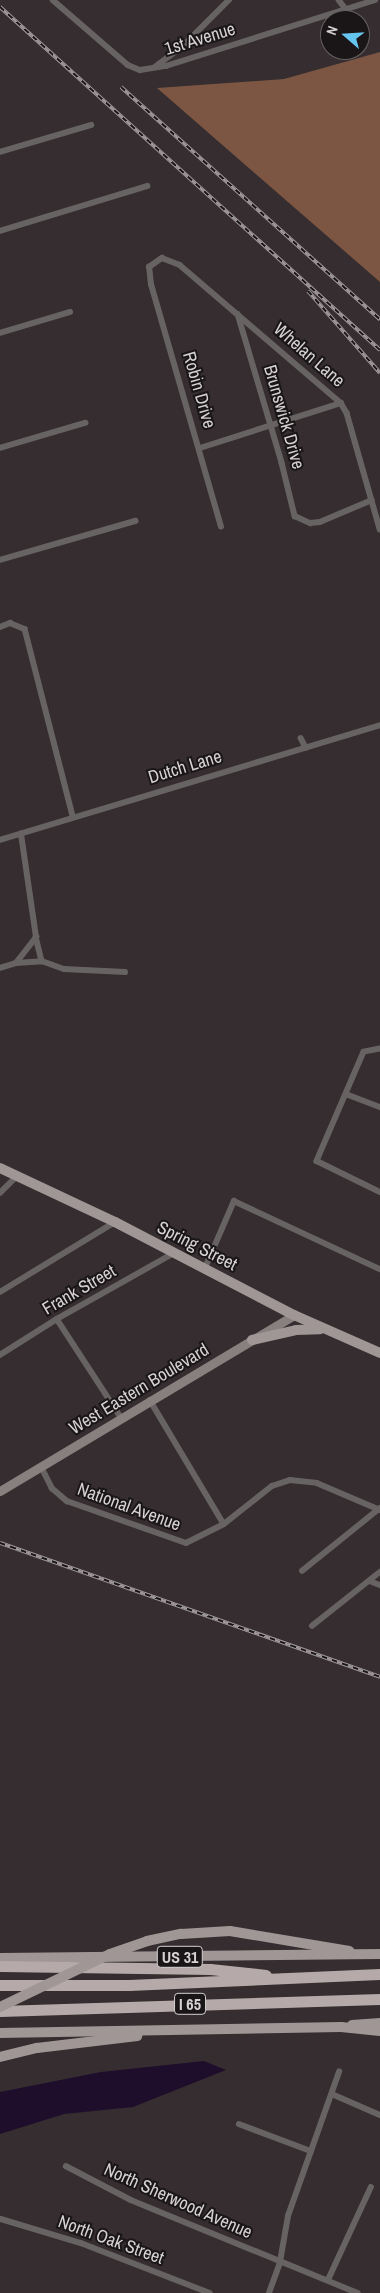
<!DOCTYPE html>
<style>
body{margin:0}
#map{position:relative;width:380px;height:2293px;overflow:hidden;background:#352d2f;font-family:"Archivo Narrow",sans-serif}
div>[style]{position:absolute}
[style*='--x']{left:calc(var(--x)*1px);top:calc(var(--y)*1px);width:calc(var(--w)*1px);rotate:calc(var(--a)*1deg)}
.forest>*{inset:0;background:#7c5642}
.water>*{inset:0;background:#1e0e2c}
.street>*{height:5.5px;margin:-2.75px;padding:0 2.75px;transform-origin:2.75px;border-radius:2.75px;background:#686363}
.secondary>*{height:9px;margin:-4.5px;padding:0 4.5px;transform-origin:4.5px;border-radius:4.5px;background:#87807f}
.primary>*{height:10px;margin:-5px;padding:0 5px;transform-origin:5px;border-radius:5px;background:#9f9695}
.highway>*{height:11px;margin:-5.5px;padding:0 5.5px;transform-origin:5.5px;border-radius:5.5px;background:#b5aaa9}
.rail>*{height:4px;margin-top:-2px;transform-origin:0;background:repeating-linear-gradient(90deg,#1a1617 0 5.5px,#a09a9c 0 11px);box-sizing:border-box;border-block:1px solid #a09a9c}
.primary-bridge>*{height:10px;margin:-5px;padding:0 5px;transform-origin:5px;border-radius:5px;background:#9f9695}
span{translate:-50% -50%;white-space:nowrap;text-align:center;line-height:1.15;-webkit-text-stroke:4px #1a1617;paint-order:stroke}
.shield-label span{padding:1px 4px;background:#1a1617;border:1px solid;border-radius:4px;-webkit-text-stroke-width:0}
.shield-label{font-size:16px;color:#d6d1d2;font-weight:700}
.street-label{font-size:18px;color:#d6d1d2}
.north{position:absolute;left:320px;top:10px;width:50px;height:50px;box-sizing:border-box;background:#1a1617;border:1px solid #656162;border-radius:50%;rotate:289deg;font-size:14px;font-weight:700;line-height:20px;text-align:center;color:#d6d1d2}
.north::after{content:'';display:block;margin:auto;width:18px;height:22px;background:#65c5ee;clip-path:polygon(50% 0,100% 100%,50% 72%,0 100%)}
</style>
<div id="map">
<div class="forest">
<i style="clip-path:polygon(380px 52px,380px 282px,157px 88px,284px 79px)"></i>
</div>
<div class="water">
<i style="clip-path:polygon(204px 2061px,226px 2070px,133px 2107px,64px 2114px,0 2134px,0 2092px,101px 2072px)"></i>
</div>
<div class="street">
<i style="--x:53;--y:0;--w:99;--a:40.9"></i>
<i style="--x:128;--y:65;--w:13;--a:23"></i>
<i style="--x:140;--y:70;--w:26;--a:-9"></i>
<i style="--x:166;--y:66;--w:219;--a:-17.5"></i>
<i style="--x:339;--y:0;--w:10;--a:53"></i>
<i style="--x:155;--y:67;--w:38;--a:-37"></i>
<i style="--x:185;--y:44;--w:62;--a:-45"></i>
<i style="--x:0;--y:152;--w:95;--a:-16.5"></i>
<i style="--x:0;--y:231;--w:154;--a:-17"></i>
<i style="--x:238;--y:314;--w:155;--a:73.5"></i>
<i style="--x:282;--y:463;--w:55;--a:76.2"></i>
<i style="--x:295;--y:516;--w:17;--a:25"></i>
<i style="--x:310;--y:523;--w:10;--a:-6"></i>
<i style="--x:320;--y:522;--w:56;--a:-22.9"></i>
<i style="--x:0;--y:333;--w:73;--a:-16.7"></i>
<i style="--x:0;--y:448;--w:89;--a:-16.4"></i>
<i style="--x:200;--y:448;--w:148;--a:-17.7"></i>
<i style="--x:221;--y:527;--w:252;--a:-106.1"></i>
<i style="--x:151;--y:285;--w:18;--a:-96"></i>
<i style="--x:149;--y:267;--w:16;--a:-35"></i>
<i style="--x:162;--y:258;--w:19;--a:21"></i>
<i style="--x:180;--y:265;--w:212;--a:40.6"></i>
<i style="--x:341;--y:403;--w:12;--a:59"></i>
<i style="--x:347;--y:413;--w:121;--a:74.1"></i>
<i style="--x:0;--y:560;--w:141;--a:-16.1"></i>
<i style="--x:0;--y:627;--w:11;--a:-22"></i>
<i style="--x:10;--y:623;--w:16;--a:22"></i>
<i style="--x:25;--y:629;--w:193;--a:75.6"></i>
<i style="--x:301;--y:738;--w:11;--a:63"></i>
<i style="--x:0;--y:840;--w:397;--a:-16.8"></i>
<i style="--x:36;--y:937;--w:25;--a:76"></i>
<i style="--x:16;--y:963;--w:33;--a:-52"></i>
<i style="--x:36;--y:937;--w:104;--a:-98.3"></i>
<i style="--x:0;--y:968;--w:17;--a:-17"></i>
<i style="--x:16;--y:963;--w:26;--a:-4"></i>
<i style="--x:42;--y:961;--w:23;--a:20"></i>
<i style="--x:64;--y:969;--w:61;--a:2.8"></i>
<i style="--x:380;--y:1049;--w:16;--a:169"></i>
<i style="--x:364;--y:1052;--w:119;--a:113.3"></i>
<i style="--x:317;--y:1161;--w:70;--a:26.2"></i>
<i style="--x:346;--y:1094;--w:36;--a:21"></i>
<i style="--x:0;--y:1193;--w:24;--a:-45"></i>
<i style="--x:205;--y:1268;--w:73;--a:-66.6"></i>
<i style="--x:234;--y:1201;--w:161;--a:25"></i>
<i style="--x:0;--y:1292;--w:135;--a:-31.3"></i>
<i style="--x:57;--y:1319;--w:117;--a:56.9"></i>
<i style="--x:0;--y:1355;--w:67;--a:-32.3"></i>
<i style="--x:57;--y:1319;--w:134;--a:-29.4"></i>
<i style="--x:150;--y:1400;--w:144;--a:59.2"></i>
<i style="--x:41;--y:1466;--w:25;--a:63"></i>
<i style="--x:52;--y:1488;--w:20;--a:41"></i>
<i style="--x:67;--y:1501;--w:126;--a:19.4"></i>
<i style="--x:186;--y:1543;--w:42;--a:-26.6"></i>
<i style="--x:224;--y:1524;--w:61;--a:-38.4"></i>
<i style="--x:272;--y:1486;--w:19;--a:-18"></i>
<i style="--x:290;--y:1480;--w:27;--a:6"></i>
<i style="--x:317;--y:1483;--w:69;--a:23.2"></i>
<i style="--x:302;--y:1571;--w:100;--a:-38.9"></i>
<i style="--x:370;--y:1581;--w:11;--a:22"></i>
<i style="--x:312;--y:1626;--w:87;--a:-38.5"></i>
<i style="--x:332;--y:2094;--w:52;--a:23.6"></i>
<i style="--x:239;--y:2124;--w:77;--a:20.6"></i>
<i style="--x:66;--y:2166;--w:73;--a:27.6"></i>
<i style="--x:131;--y:2200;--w:245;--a:22.3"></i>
<i style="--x:1;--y:2219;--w:84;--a:16.7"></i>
<i style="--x:81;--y:2243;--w:138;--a:21.2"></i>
<i style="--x:328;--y:2280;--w:102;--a:-65.2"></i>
<i style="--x:269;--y:2293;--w:33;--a:-70"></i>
<i style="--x:280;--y:2262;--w:47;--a:-80.1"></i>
<i style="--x:288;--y:2216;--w:153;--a:-70.5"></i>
</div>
<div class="secondary">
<i style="--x:0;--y:1491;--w:343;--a:-30.9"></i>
</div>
<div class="primary">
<i style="--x:0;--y:1168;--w:127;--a:25.2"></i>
<i style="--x:115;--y:1222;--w:202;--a:27.5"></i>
<i style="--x:294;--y:1315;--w:94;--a:23.8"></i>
<i style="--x:252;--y:1340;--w:45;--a:-12.8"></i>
<i style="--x:296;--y:1330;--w:24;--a:-2"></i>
<i style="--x:147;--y:1941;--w:35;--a:-12"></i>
<i style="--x:181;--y:1934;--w:49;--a:-3.5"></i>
<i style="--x:230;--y:1931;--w:121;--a:9.5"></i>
<i style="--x:0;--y:1958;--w:380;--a:-0.6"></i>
<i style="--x:352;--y:2025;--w:28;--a:-4"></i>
<i style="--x:0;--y:2033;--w:341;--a:-1"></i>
<i style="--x:341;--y:2027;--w:39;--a:6"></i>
<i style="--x:0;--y:2057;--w:38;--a:-14"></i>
<i style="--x:37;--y:2048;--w:101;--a:-6.8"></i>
</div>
<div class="highway">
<i style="--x:0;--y:1966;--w:210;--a:0.8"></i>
<i style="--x:210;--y:1969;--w:56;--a:6.1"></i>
<i style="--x:0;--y:1985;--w:129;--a:0"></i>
<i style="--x:129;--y:1985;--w:251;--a:-2.5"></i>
<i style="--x:0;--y:2011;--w:380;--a:-1.8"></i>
</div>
<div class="rail">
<i style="--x:0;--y:7;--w:512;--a:42.07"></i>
<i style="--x:121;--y:87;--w:348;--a:41.9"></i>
<i style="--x:308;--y:291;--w:109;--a:48.7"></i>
<i style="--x:0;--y:1543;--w:403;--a:19.4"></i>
</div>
<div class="primary-bridge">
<i style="--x:0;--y:2007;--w:122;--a:-25.7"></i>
<i style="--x:110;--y:1954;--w:39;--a:-19"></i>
</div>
<div class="shield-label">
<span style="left:180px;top:1957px">US 31</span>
<span style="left:190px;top:2004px">I 65</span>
</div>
<div class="street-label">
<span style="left:200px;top:39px;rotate:-17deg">1st Avenue</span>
<span style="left:309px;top:355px;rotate:41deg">Whelan Lane</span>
<span style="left:199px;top:390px;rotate:74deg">Robin Drive</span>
<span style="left:284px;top:417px;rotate:74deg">Brunswick Drive</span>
<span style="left:185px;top:767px;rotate:-17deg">Dutch Lane</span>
<span style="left:197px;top:1246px;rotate:27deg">Spring Street</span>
<span style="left:79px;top:1290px;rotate:-30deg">Frank Street</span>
<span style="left:139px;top:1389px;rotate:-31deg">West Eastern Boulevard</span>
<span style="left:129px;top:1507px;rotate:20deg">National Avenue</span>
<span style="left:178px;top:2201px;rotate:24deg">North Sherwood Avenue</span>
<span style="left:111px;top:2240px;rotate:20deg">North Oak Street</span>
</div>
<div class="north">N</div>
</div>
